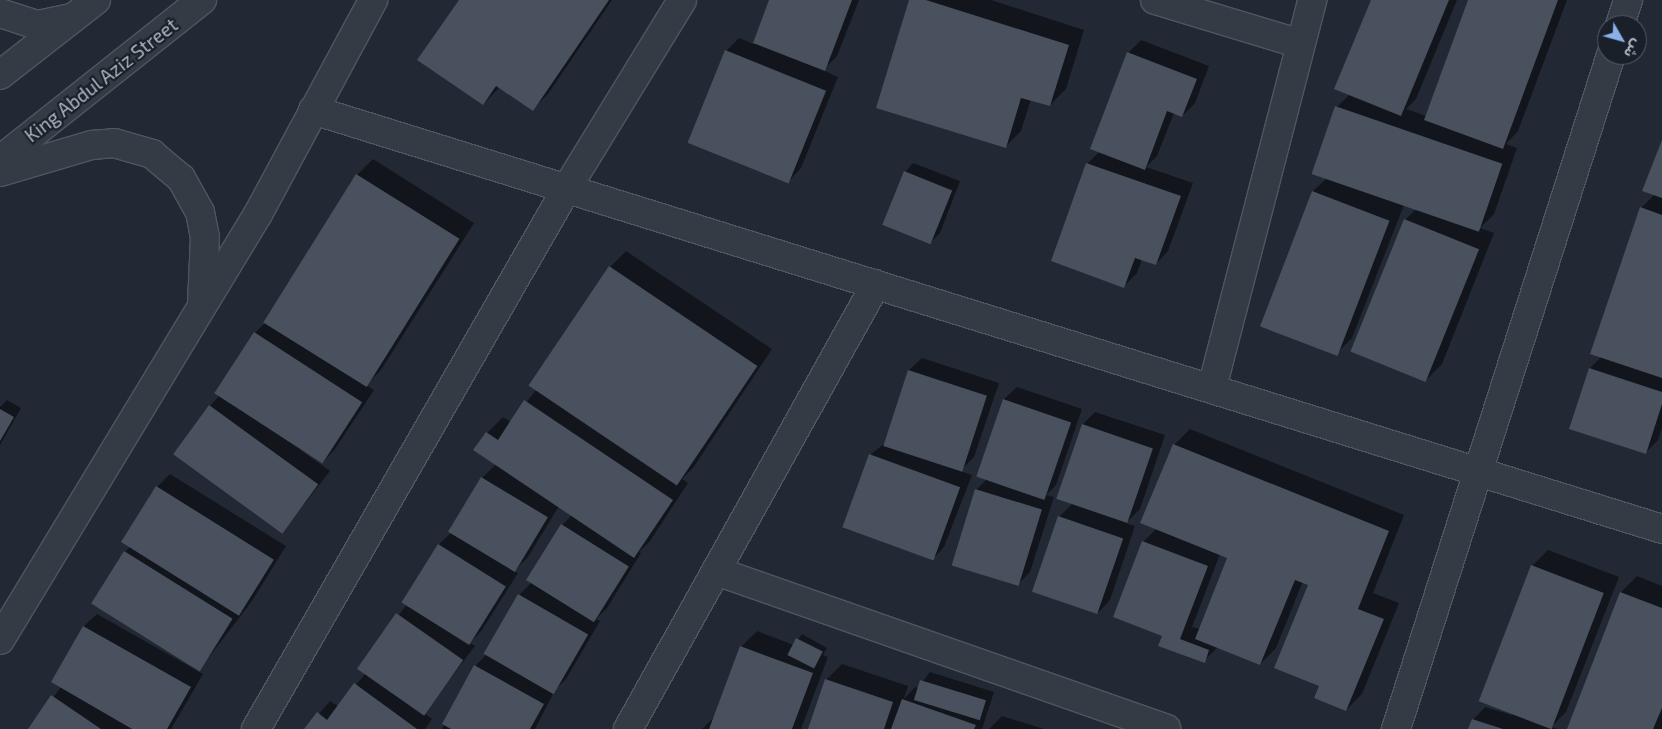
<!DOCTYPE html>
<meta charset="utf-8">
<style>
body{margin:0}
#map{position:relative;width:1662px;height:729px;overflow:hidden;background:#222934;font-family:"Exo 2","Noto Sans Arabic",sans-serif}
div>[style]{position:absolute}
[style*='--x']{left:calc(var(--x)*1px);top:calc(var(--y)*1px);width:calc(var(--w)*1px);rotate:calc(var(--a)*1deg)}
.shadow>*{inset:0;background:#0007}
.building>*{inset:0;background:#48515d;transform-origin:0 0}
.roads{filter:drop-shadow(1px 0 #4f5660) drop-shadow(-1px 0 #4f5660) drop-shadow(0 1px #4f5660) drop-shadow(0 -1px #4f5660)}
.minor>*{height:28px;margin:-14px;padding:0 14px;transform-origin:14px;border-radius:14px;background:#353b45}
span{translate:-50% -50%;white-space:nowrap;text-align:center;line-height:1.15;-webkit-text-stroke:4.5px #1a2029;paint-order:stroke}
.street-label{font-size:19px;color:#afb6c2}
.north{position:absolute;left:1597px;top:15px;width:50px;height:50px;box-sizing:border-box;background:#1a2029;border:1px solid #565c66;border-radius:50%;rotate:128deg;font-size:14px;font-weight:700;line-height:20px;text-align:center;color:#afb6c2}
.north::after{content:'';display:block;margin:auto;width:18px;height:22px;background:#8ab0eb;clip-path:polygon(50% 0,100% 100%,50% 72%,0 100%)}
</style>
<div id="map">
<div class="shadow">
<i style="clip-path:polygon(460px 0,612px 0,548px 94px,532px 110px,500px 87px,483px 104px)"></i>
<i style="clip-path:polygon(771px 0,859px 0,837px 56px,824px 69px,808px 63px,838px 77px,801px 168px,789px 181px,726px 51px,739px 38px,754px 44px)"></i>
<i style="clip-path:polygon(911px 0,991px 0,1084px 30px,1066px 89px,1050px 105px,1031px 99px,1021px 131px,1005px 147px)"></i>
<i style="clip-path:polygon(1372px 0,1457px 0,1416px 99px,1406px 109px,1426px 116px,1469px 0,1567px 0,1518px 131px,1506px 144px,1517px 148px,1494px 214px,1480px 228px,1494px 233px,1442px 364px,1426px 380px,1405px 220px,1416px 209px,1404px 205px,1352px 338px,1336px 354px,1313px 191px,1327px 178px,1337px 107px,1350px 94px)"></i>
<i style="clip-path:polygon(1141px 40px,1209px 66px,1195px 103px,1182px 116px,1174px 113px,1157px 156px,1146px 167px,1193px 183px,1168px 251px,1156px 264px,1142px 259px,1137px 273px,1124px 286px,1052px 261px,1088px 163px,1099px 152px,1128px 53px)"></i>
<i style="clip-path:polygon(1662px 143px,1662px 428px,1658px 440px,1646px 452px,1590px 368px,1602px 356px,1641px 208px,1655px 194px)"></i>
<i style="clip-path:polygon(373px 159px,474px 223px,381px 370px,366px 385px,374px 390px,335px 449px,323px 462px,299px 449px,330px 471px,282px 533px,210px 406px,220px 395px,255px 333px,265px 323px,357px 175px)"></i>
<i style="clip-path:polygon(913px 163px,960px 181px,940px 233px,931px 242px,905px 172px)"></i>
<i style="clip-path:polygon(626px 251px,772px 349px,693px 468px,682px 479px,688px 483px,650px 541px,639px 552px,641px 553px,607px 608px,596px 619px,600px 621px,566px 679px,555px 690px,535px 729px,442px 729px,475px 666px,487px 654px,519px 595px,532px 582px,562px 525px,572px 515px,559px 506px,528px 557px,514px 571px,518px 573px,482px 630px,470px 643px,475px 646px,424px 713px,432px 719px,425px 729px,306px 729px,330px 701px,338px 706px,366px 673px,359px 669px,407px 604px,403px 602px,439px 544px,452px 532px,482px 478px,496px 464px,487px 433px,503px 417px,511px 422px,536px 390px,610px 267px)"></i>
<i style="clip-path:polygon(922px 358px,999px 383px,974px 457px,960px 471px,972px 475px,944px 547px,932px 560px,870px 455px,885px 443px,909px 370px)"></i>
<i style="clip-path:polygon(1017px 387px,1082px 409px,1056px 485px,1046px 495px,1054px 497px,1030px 572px,1017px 585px,976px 490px,987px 479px,1004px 399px)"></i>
<i style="clip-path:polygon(7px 400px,21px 408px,0 445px,0 407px)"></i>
<i style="clip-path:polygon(1095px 412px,1165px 435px,1140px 509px,1126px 523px,1135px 526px,1110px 600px,1098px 613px,1059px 517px,1073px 503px,1083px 424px)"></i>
<i style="clip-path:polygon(evenodd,1190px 429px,1404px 515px,1373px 593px,1399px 603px,1362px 694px,1346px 710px,1321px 685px,1310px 584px,1303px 581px,1276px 648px,1260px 664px,1218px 647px,1204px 661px,1164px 635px,1143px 542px,1157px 528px,1174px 445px,1190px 429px,1220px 554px,1229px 557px,1200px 629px,1192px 627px,1220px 554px)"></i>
<i style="clip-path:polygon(170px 474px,286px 546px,252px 601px,199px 670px,125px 552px,131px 546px,157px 487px)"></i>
<i style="clip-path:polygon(1548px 550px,1619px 577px,1566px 712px,1551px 727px,1558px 729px,1470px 729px,1473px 720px,1485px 707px,1512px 715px,1532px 566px)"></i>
<i style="clip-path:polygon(1637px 576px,1662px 586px,1662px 729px,1568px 728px,1621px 592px)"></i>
<i style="clip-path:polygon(97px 614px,203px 674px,171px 729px,30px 729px,61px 687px,52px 682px,84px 626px)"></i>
<i style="clip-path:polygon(757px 631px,794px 645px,802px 634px,827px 648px,823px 655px,828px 657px,801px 729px,702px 729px,716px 715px,741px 647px)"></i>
<i style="clip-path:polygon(842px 664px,908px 686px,904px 699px,915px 687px,918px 688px,930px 672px,994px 692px,982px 729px,809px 729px,826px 680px)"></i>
<i style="clip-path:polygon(1002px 716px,1044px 729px,989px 729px)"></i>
</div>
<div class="building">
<i style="clip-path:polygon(459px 0,609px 0,533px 111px,496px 86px,483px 105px,417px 60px)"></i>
<i style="clip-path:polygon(769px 0,852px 0,825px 71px,753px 43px)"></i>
<i style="clip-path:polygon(909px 0,926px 0,1069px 45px,1050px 106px,1021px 98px,1006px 148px,876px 108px)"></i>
<i style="clip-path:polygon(1371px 0,1449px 0,1401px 116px,1334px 89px)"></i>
<i style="clip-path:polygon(1468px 0,1558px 0,1503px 149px,1424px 120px)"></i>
<i style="left:725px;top:50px;width:109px;height:100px;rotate:22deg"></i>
<i style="clip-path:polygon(1127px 52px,1197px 79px,1182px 117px,1167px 111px,1145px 170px,1090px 149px)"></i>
<i style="left:1335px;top:106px;width:177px;height:72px;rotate:19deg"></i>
<i style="clip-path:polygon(1662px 140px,1662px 198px,1642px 191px)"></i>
<i style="clip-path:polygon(1086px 163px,1181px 196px,1156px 265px,1135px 258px,1124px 288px,1051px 261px)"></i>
<i style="left:904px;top:171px;width:52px;height:58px;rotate:22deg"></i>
<i style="left:356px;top:174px;width:122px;height:175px;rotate:32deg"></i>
<i style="left:1312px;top:191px;width:83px;height:145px;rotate:21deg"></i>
<i style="clip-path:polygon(1640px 207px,1662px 215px,1662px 378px,1590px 354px)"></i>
<i style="left:1404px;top:219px;width:81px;height:143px;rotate:22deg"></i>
<i style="left:609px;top:266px;width:179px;height:144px;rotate:34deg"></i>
<i style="left:254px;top:332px;width:129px;height:73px;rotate:33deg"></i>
<i style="clip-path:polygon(1589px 368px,1662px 392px,1662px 404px,1646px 454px,1569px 429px)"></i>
<i style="left:908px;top:370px;width:83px;height:80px;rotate:18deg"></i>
<i style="left:1003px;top:399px;width:72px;height:82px;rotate:19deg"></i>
<i style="clip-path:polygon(524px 400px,673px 500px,634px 558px,473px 450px,486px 432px,498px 440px)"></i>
<i style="left:209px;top:405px;width:135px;height:61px;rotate:36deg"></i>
<i style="clip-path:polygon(0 409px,14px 417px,0 441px)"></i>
<i style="left:1082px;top:424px;width:75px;height:79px;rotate:19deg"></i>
<i style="clip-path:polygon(1173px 444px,1389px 531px,1358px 609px,1384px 619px,1346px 711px,1314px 698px,1319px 686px,1274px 668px,1308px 585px,1295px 580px,1260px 665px,1195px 639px,1227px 558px,1140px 523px)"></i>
<i style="left:869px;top:454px;width:97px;height:78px;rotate:20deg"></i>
<i style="left:481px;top:477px;width:78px;height:64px;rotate:31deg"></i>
<i style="left:156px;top:486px;width:139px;height:66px;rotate:32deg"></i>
<i style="left:975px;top:489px;width:70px;height:80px;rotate:17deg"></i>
<i style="left:1058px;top:516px;width:69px;height:80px;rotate:19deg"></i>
<i style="left:561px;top:524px;width:80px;height:66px;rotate:32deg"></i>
<i style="clip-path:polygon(1142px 541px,1208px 566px,1180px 639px,1209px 650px,1205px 663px,1158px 646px,1162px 636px,1113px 617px)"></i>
<i style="left:438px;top:544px;width:80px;height:69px;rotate:32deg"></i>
<i style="left:124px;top:551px;width:128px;height:62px;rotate:32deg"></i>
<i style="left:1531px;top:565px;width:78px;height:146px;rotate:21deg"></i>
<i style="clip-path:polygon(1620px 592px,1662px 608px,1662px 708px,1653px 729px,1567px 729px)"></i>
<i style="left:518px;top:594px;width:81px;height:69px;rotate:30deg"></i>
<i style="left:396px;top:613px;width:82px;height:68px;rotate:35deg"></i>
<i style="clip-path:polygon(83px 626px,191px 687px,167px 729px,132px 729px,51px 682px)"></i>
<i style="left:796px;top:638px;width:30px;height:19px;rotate:27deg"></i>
<i style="clip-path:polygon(740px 646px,813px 673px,792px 729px,709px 729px)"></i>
<i style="clip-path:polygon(474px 665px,544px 704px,530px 729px,451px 729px,442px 724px)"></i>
<i style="clip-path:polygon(825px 679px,893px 702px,884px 729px,808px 729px)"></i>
<i style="left:920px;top:680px;width:69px;height:21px;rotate:17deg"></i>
<i style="clip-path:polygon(354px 683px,417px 729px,304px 729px,317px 712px,327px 720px)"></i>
<i style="clip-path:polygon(51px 695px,101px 729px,28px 729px)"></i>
<i style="clip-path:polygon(902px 699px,976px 725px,974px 729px,891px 729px)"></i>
<i style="clip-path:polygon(1472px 719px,1503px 729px,1468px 729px)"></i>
</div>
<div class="roads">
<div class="minor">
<i style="--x:1155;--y:0;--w:152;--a:16.8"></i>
<i style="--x:0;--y:13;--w:40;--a:18"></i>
<i style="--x:38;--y:25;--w:34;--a:-12"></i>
<i style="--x:1620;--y:25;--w:26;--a:-72"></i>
<i style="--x:0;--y:75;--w:122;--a:-38"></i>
<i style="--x:313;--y:110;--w:1413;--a:17.25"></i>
<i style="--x:0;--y:160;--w:258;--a:-38.4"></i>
<i style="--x:0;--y:172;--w:96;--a:-16.4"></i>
<i style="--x:92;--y:145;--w:22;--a:-5"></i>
<i style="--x:114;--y:143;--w:40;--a:16"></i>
<i style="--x:152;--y:154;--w:38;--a:40"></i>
<i style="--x:181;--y:178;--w:39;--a:61"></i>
<i style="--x:200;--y:212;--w:25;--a:79"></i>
<i style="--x:205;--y:237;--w:66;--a:92.6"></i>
<i style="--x:1212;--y:388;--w:401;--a:-75.5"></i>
<i style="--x:716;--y:571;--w:477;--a:19.3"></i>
<i style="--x:0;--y:640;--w:498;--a:-58.8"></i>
<i style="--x:258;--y:214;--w:243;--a:-61.7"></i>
<i style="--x:256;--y:729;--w:624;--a:-60.11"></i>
<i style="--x:567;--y:188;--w:220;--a:-58.5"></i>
<i style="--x:628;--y:729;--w:509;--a:-60.87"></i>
<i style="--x:1396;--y:729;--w:707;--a:-72.31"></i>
</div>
</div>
<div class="street-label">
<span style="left:101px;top:80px;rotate:-38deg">King Abdul Aziz Street</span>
</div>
<div class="north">ش</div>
</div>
